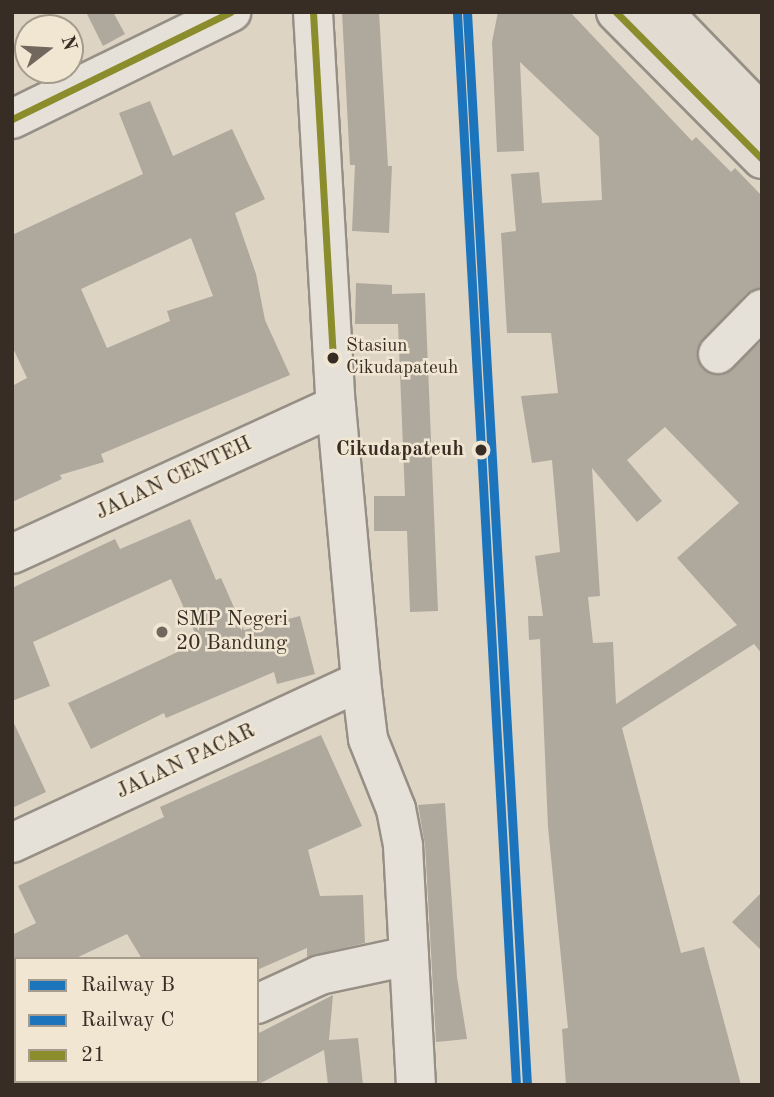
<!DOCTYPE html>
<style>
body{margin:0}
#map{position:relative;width:774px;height:1097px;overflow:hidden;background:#ded4c4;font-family:"Old Standard TT",serif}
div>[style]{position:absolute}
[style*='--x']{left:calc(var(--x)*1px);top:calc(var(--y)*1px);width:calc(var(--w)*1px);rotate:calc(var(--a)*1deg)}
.building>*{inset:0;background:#afa89d}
.roads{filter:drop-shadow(2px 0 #968f85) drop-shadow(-2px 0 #968f85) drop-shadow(0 2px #968f85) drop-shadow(0 -2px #968f85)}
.minor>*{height:38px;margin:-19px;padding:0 19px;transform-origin:19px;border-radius:19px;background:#e5e1d8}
.major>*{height:38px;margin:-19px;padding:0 19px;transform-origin:19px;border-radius:19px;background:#e1dbd2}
.bus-1>*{height:7px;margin:-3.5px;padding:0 3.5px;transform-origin:3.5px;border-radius:3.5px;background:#8b8c2b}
.rail-1>*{height:9px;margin:-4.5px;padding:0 4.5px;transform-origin:4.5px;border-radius:4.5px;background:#1c75bc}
.rail-2>*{height:9px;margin:-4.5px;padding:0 4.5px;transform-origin:4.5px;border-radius:4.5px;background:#1c75bc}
.dots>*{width:19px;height:19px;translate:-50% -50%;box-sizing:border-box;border:4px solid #f0e6d2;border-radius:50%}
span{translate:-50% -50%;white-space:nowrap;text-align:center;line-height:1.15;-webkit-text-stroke:5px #f0e6d2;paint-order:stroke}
.bus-label{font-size:19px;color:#382d25}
.left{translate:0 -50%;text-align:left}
.stop-label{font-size:21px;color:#382d25;font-weight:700}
.right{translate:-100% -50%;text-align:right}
.street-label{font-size:21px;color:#382d25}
.poi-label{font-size:21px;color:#382d25}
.frame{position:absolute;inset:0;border:14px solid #382d25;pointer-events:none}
.legend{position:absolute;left:14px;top:957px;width:245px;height:126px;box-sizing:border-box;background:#f0e6d2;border:2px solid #a69c8d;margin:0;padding:9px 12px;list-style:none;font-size:21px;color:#382d25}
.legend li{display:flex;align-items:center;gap:14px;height:35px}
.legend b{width:35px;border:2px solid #a69c8d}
.north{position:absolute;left:14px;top:14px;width:70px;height:70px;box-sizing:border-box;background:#f0e6d2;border:2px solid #a69c8d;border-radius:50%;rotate:73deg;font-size:19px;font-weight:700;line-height:28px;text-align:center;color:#382d25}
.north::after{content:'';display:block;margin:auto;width:24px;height:32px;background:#72675d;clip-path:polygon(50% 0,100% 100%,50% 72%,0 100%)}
</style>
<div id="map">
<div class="building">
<i style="clip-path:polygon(86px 12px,113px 12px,125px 34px,103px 46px)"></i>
<i style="clip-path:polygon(342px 12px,379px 12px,388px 166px,392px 166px,389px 233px,352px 231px,355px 165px,350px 165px)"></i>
<i style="clip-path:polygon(evenodd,498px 12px,570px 12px,692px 141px,696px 137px,731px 172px,735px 168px,762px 196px,762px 288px,746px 294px,697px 349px,702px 369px,723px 375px,762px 341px,762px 654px,754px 644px,622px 728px,681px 953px,704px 947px,741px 1085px,566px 1085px,562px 1029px,568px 1028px,548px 827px,540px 639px,529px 640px,528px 616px,543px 616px,535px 556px,560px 552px,552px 460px,532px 463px,521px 396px,558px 393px,551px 333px,507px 333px,501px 233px,516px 231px,511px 174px,539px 172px,542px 203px,602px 200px,599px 137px,520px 62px,524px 151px,497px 152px,492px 42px,498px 12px,665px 427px,739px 503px,677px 558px,737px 625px,616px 704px,613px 642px,593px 643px,588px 597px,600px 596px,592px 468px,637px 522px,662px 501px,627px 460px,665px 427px)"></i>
<i style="clip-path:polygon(evenodd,150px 101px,173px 156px,232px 129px,265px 199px,235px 213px,256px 274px,265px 320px,290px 375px,101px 454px,104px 462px,60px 475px,62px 479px,12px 502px,12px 386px,27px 378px,12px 346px,12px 235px,143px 174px,119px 113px,150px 101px,191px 238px,213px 296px,167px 311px,170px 321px,107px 348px,81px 289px,191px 238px)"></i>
<i style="clip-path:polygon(356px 283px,392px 285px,392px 294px,425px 293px,438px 611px,410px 612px,407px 531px,374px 531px,374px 496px,405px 496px,398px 324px,355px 324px)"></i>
<i style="clip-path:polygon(190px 519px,216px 580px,221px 578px,244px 630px,300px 616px,315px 674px,277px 684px,274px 672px,166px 718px,164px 713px,91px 749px,68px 703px,199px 642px,171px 579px,33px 642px,50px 686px,12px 701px,12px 588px,115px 539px,120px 549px)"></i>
<i style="clip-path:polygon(12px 719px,46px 792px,12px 808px)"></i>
<i style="clip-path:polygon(321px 735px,362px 826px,308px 850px,320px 896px,363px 895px,365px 943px,307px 957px,307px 948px,257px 970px,257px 959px,142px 959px,127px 934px,74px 959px,12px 959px,12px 935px,36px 923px,18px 886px,164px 817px,160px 807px)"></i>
<i style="clip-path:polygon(445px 803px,457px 977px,467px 1039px,436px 1042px,425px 845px,418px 805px)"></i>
<i style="clip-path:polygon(762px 892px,762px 951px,732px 922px)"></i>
<i style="clip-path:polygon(333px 995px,329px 1040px,358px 1038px,363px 1085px,328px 1085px,324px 1050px,257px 1085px,257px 1034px)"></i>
</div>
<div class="roads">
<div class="minor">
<i style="--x:313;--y:12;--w:395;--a:86.7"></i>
<i style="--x:336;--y:406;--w:276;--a:84.8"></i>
<i style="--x:361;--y:681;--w:58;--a:83.1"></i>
<i style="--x:368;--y:739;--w:75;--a:68.2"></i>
<i style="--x:396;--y:809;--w:38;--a:79"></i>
<i style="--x:403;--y:846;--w:239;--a:86.9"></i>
<i style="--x:12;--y:119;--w:244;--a:-26"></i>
<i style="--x:718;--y:354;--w:63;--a:-45.6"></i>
<i style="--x:12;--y:554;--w:356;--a:-24.6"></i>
<i style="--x:12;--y:843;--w:385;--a:-24.9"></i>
<i style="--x:257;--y:1004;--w:69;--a:-24.7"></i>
<i style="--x:320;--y:975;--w:91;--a:-12.1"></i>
<i style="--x:85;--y:1085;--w:9;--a:-27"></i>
</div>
<div class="major">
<i style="--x:616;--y:12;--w:207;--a:45.2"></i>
<i style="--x:663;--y:12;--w:142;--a:45.9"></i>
</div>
</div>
<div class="bus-1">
<i style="--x:313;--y:12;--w:347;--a:86.7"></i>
<i style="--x:616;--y:12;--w:207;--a:45.2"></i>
<i style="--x:12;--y:119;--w:243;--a:-26.1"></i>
</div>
<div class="rail-1">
<i style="--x:467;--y:12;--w:1075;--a:86.8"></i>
</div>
<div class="rail-2">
<i style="--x:457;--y:13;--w:1074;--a:86.85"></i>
</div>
<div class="dots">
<i style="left:333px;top:358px;background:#382d25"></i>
<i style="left:481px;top:450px;background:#382d25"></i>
<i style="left:162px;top:632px;background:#72675d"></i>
</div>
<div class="bus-label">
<span class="left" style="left:346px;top:358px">Stasiun<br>Cikudapateuh</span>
</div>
<div class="stop-label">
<span class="right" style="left:464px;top:450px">Cikudapateuh</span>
</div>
<div class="street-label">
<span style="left:174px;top:479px;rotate:-25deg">JALAN CENTEH</span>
<span style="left:186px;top:762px;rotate:-25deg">JALAN PACAR</span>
</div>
<div class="poi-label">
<span class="left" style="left:176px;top:632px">SMP Negeri<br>20 Bandung</span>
</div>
<div class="frame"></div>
<ul class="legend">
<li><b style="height:9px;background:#1c75bc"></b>Railway B</li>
<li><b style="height:9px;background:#1c75bc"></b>Railway C</li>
<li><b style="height:9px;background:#8b8c2b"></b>21</li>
</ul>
<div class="north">N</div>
</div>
